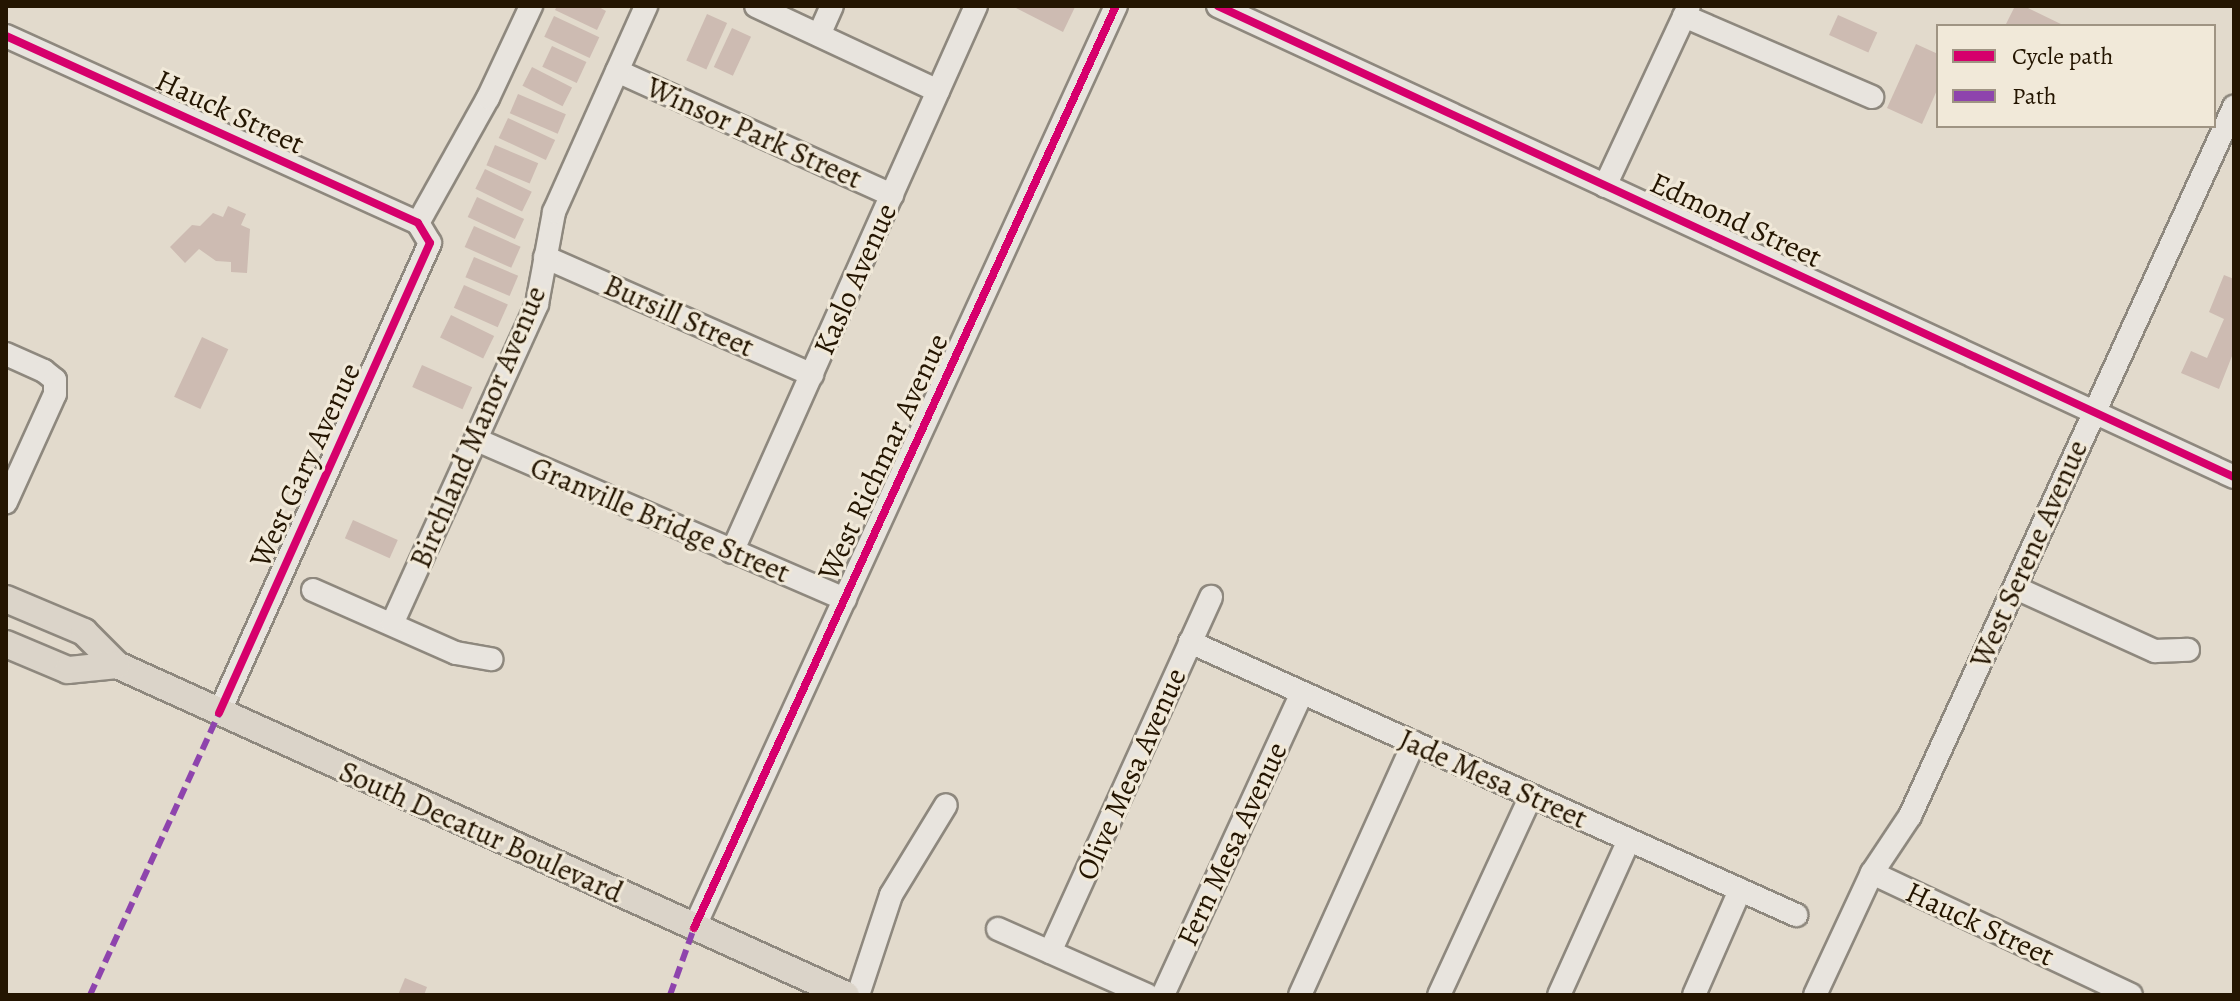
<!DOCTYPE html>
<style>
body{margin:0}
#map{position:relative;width:2240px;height:1001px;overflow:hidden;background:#e2dacc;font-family:Alegreya,serif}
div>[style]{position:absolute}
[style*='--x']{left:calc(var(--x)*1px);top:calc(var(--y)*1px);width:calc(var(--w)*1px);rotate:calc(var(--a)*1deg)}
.building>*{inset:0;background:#cdbbb2;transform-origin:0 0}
.roads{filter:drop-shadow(2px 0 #8e887e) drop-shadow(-2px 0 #8e887e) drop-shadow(0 2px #8e887e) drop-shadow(0 -2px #8e887e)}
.minor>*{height:22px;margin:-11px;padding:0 11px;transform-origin:11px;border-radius:11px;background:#e8e4de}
.major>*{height:26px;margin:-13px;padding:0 13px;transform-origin:13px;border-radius:13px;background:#dbd4c9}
.quiet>*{height:6px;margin-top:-3px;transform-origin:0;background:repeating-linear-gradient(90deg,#8e44ad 0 12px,transparent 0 18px)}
.cycleway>*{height:8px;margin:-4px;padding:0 4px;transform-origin:4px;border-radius:4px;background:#d6006c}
span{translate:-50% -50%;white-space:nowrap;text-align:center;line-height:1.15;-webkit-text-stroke:6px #f1e9d9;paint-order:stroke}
.street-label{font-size:30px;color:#241501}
.frame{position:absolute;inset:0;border:8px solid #241501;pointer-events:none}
.legend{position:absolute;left:1936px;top:24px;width:280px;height:104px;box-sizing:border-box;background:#f1e9d9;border:2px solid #9f9483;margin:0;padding:10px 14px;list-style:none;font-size:24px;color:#241501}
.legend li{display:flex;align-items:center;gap:16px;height:40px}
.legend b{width:40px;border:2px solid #9f9483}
</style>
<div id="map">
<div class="building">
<i style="clip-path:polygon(557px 6px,597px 6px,606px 11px,597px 30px,555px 10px)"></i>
<i style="clip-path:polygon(1012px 6px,1073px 6px,1075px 7px,1063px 32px)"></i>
<i style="clip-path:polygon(2015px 6px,2024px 6px,2065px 26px,2005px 26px)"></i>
<i style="left:707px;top:14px;width:22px;height:51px;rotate:24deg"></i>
<i style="left:1838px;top:15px;width:43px;height:22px;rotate:24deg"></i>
<i style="left:554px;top:16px;width:50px;height:23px;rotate:25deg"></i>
<i style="left:732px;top:28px;width:21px;height:43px;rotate:25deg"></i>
<i style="clip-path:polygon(1916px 44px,1938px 54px,1938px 88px,1922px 124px,1887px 108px)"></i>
<i style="left:552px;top:46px;width:38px;height:23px;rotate:25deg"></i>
<i style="left:532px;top:67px;width:45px;height:21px;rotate:27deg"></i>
<i style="left:518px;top:94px;width:52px;height:21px;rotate:23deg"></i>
<i style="left:508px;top:118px;width:52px;height:22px;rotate:25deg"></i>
<i style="left:495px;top:145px;width:47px;height:22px;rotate:23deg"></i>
<i style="left:485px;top:169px;width:52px;height:22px;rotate:26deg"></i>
<i style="left:477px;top:197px;width:52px;height:22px;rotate:25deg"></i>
<i style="clip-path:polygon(228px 206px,246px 214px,241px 225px,250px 229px,247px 273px,231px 272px,231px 262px,216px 261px,199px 249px,185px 263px,170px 247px,192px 225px,200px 226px,213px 213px,223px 217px)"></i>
<i style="left:474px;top:226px;width:51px;height:23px;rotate:24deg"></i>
<i style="left:474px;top:257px;width:48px;height:22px;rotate:23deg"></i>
<i style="clip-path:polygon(2224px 275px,2234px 279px,2234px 351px,2219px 389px,2181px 373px,2191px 351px,2207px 358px,2224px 319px,2209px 312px)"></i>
<i style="left:464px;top:285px;width:48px;height:25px;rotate:24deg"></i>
<i style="left:451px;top:315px;width:48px;height:25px;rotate:26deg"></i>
<i style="left:202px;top:337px;width:29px;height:66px;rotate:25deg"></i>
<i style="left:422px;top:365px;width:55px;height:24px;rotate:24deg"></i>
<i style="left:353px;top:520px;width:49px;height:20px;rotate:24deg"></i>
<i style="clip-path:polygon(405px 978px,427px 987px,424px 995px,398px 995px)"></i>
</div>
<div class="roads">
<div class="minor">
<i style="--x:756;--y:6;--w:201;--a:25"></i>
<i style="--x:1218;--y:6;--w:1120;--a:24.87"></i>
<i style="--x:1684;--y:16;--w:205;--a:23.3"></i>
<i style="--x:819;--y:35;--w:32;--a:-66"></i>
<i style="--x:6;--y:36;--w:452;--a:24.4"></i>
<i style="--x:418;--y:223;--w:23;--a:59"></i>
<i style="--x:430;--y:243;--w:515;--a:114.18"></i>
<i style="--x:617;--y:71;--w:302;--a:24.3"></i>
<i style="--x:1605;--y:186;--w:199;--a:-65"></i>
<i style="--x:418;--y:223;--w:143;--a:-60.8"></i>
<i style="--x:488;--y:98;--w:102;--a:-64.9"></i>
<i style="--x:545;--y:257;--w:292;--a:23.8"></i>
<i style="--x:6;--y:354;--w:42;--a:24.1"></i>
<i style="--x:44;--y:371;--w:14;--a:39"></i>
<i style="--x:55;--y:380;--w:14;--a:90"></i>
<i style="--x:55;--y:394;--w:119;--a:114.4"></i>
<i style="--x:477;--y:440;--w:401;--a:23.4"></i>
<i style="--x:732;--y:552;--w:598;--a:-65.92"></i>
<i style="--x:2016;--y:588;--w:153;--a:24.4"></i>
<i style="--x:2155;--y:651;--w:33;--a:-2"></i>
<i style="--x:313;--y:590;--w:156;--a:23.8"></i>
<i style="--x:456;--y:653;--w:36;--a:10"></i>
<i style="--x:392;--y:624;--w:351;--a:-65.6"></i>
<i style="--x:537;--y:304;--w:94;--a:-79.5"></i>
<i style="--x:554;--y:212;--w:226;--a:-65.9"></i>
<i style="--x:1190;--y:642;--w:665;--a:24.25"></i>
<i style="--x:1872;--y:873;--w:286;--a:25.2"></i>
<i style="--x:694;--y:928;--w:1014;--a:-65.41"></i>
<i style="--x:998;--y:929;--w:163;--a:23.9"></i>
<i style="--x:1050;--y:952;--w:390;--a:-65.6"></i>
<i style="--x:858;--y:995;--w:105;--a:-71.7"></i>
<i style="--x:891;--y:895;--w:105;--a:-58.6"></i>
<i style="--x:1163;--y:995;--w:332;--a:-65.3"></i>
<i style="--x:1300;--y:995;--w:277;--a:-65.7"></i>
<i style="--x:1439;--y:995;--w:219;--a:-65.2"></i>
<i style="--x:1559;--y:995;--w:170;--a:-65.7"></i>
<i style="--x:1694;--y:995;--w:115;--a:-66.3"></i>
<i style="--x:1815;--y:995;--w:135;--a:-65"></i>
<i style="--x:1872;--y:873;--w:69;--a:-56.3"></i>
<i style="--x:1910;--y:816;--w:780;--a:-65.44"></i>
</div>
<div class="major">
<i style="--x:6;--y:599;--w:85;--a:22.9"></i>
<i style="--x:84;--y:632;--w:47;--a:45"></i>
<i style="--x:117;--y:665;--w:800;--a:24.36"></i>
<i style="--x:6;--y:644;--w:67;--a:22.8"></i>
<i style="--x:68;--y:670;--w:49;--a:-5.8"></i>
</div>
</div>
<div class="quiet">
<i style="--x:90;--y:995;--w:310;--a:-65.4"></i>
<i style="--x:670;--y:995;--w:71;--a:-70.3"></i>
</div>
<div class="cycleway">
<i style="--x:1218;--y:6;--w:1120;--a:24.87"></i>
<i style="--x:6;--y:36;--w:452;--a:24.4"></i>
<i style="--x:418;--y:223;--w:23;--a:59"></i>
<i style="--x:430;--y:243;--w:515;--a:114.18"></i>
<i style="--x:694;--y:928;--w:1014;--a:-65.41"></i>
</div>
<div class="street-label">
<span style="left:230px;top:112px;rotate:25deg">Hauck Street</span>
<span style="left:754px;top:133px;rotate:24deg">Winsor Park Street</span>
<span style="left:1736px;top:220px;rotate:25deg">Edmond Street</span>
<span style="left:855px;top:279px;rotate:-66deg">Kaslo Avenue</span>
<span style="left:679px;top:316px;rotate:24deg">Bursill Street</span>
<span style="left:478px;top:427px;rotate:-67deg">Birchland Manor Avenue</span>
<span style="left:883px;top:457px;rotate:-65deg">West Richmar Avenue</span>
<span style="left:305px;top:465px;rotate:-65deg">West Gary Avenue</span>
<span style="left:660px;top:520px;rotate:23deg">Granville Bridge Street</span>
<span style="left:2029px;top:554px;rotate:-66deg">West Serene Avenue</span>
<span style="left:1131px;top:774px;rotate:-66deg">Olive Mesa Avenue</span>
<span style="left:1493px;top:779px;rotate:24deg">Jade Mesa Street</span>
<span style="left:481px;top:832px;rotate:24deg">South Decatur Boulevard</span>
<span style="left:1232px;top:844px;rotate:-65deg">Fern Mesa Avenue</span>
<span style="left:1980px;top:924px;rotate:25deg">Hauck Street</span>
</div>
<div class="frame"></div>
<ul class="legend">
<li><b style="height:10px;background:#d6006c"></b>Cycle path</li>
<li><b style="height:10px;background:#8e44ad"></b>Path</li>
</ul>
</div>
